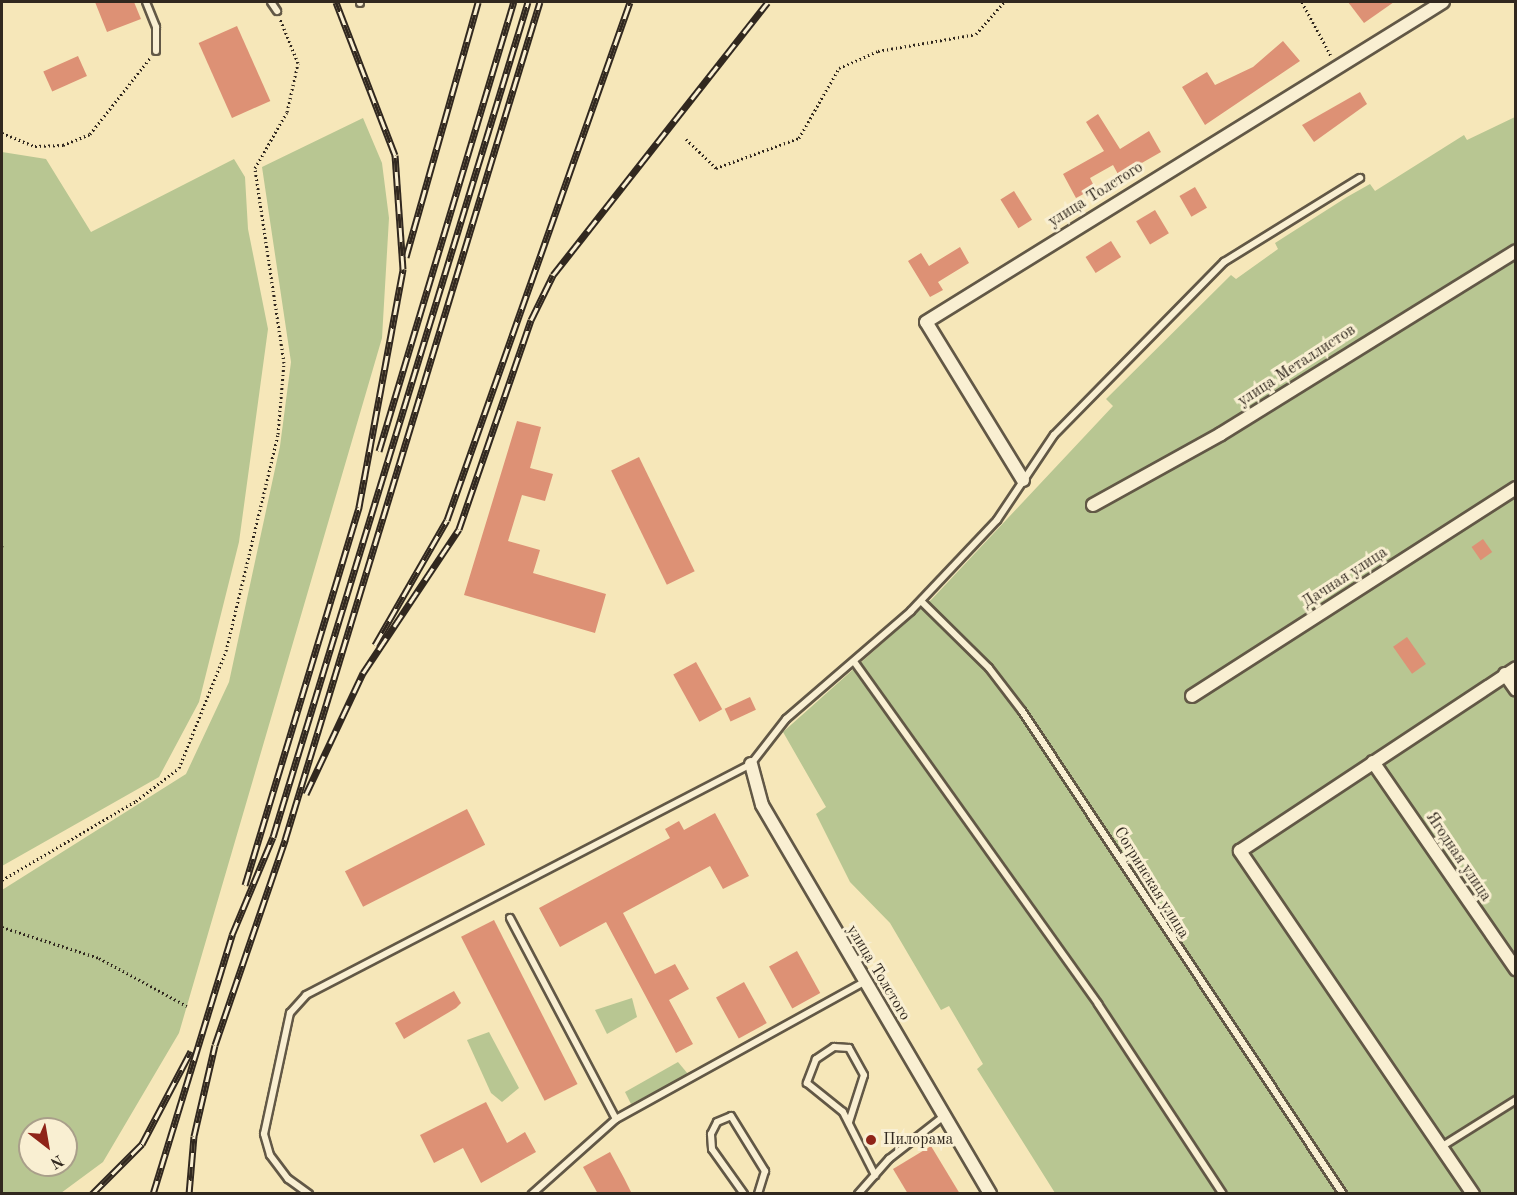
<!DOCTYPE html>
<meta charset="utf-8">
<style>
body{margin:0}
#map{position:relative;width:1517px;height:1195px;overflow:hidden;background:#f6e7b9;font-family:"Old Standard TT",serif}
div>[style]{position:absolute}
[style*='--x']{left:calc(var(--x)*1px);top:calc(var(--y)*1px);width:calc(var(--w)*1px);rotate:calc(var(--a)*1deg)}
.green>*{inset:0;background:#b8c692}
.building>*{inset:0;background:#dd9175;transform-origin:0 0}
.path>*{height:3px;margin-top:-1.5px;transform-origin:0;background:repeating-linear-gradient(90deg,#31281f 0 1.5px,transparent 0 4.5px)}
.roads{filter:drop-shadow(2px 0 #625846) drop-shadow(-2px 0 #625846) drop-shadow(0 2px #625846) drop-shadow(0 -2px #625846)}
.service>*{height:6px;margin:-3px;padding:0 3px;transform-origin:3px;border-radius:3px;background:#f9efd2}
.minor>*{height:12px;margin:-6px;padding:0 6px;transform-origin:6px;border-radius:6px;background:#f9efd2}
.rail>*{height:7px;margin-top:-3.5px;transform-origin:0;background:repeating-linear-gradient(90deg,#f9efd2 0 14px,#31281f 0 28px);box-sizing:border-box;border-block:2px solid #31281f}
.dots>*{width:16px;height:16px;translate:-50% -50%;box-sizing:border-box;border:3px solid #f9efd2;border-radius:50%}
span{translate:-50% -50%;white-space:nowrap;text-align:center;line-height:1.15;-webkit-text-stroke:6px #f9efd2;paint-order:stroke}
.street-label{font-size:16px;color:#31281f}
.poi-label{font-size:16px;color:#31281f}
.left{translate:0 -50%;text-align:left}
.frame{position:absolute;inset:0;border:3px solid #31281f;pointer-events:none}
.north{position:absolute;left:18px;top:1117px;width:60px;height:60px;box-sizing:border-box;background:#f9efd2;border:2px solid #a99f8a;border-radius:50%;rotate:149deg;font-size:16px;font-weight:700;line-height:24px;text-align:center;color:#31281f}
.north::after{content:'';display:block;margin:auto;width:21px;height:27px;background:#8f2418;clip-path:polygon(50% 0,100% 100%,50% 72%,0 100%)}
</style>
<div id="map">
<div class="green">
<i style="clip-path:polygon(1515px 117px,1515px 1193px,1055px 1193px,977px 1069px,983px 1064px,949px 1006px,941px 1010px,890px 923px,850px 882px,816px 814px,826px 807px,783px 732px,932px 599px,1113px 406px,1106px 399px,1231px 275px,1236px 279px,1278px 249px,1275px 243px,1347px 197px,1370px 184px,1375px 191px,1464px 135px,1467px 140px)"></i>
<i style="clip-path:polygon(evenodd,363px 118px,382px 163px,389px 218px,382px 338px,179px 1033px,103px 1162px,61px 1193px,2px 1193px,2px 890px,186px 774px,229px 682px,280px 446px,291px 362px,262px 167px,363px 118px,30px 1129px,66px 1129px,66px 1165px,30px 1165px,30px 1129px)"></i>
<i style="clip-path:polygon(2px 152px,46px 159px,91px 232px,234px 159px,245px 177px,248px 229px,268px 329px,239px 542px,199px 702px,159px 777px,2px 866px)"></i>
<i style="clip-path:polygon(632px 998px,637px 1017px,607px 1034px,595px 1010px)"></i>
<i style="clip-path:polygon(489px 1032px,519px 1088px,502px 1102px,491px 1093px,467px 1040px)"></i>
<i style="clip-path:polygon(678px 1062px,688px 1074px,631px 1104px,625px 1092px)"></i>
</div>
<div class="building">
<i style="clip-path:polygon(95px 2px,134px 2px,141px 19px,107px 32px)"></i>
<i style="clip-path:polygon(1348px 2px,1394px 2px,1364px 23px)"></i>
<i style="left:237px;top:26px;width:82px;height:42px;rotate:66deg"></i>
<i style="clip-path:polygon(1283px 41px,1300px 61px,1205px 125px,1182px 87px,1207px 72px,1215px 85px,1253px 67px)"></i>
<i style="left:78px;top:56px;width:22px;height:38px;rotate:66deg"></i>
<i style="clip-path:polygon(1360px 92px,1367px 104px,1314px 142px,1302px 125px)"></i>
<i style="clip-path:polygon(1098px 114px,1120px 149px,1149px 131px,1161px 152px,1119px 176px,1113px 165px,1090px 178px,1095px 188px,1076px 198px,1063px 174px,1104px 151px,1086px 122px)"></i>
<i style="left:1195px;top:187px;width:24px;height:18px;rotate:60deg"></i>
<i style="left:1014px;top:191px;width:34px;height:16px;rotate:58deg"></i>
<i style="left:1155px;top:210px;width:27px;height:22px;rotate:59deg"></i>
<i style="left:1111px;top:241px;width:19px;height:30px;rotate:58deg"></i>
<i style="clip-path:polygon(960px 247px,969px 263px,938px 282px,943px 290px,930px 297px,908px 261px,921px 253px,929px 266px)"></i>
<i style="clip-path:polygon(517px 421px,541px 427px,530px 468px,553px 474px,545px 501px,522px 495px,508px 541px,540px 550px,533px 573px,606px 594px,595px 633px,464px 595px)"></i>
<i style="left:639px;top:457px;width:127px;height:31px;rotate:64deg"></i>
<i style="left:1483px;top:539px;width:16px;height:14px;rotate:55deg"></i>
<i style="left:1407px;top:637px;width:33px;height:17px;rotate:55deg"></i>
<i style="left:696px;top:662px;width:54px;height:26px;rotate:61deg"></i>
<i style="left:750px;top:697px;width:14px;height:28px;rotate:65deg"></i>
<i style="left:467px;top:809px;width:40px;height:137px;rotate:63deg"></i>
<i style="clip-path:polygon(715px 813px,749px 876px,723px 889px,710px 866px,623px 913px,655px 974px,675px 964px,689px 989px,669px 1000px,693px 1044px,676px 1053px,606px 922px,560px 947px,539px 908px,670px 838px,665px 829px,679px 821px,684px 830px)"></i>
<i style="left:494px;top:920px;width:184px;height:37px;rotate:63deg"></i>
<i style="left:797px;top:951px;width:48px;height:32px;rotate:61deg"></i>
<i style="left:744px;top:982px;width:47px;height:32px;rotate:61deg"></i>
<i style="clip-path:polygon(454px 991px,461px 1003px,456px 1008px,404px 1039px,395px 1023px)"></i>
<i style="clip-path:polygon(486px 1102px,507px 1143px,525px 1132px,536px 1152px,481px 1183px,463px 1148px,434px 1163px,420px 1135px)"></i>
<i style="clip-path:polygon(931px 1146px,960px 1194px,908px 1194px,893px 1169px)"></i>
<i style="clip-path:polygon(610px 1152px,624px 1178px,632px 1194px,598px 1194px,583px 1167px)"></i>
</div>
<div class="path">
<i style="--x:1302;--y:2;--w:61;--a:61.8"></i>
<i style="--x:2;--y:133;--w:35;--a:22"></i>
<i style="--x:35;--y:146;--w:28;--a:-2"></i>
<i style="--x:63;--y:145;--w:29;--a:-22"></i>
<i style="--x:90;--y:134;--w:97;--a:-51.7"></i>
<i style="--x:686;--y:139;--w:42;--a:44"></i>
<i style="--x:716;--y:168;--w:88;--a:-19.9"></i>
<i style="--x:799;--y:138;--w:81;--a:-60.3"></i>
<i style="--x:839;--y:68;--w:43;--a:-23.6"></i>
<i style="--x:878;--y:51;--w:99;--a:-9.8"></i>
<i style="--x:976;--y:34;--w:43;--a:-48.8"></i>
<i style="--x:2;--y:546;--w:1;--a:-45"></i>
<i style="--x:2;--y:880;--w:156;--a:-30.5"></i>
<i style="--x:136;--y:801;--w:54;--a:-37.5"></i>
<i style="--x:179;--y:768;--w:126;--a:-68.1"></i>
<i style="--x:226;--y:651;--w:223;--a:-76.5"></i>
<i style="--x:278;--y:434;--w:71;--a:-85.2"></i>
<i style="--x:284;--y:363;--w:197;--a:-98.5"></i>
<i style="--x:255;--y:168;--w:64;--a:-60.3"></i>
<i style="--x:287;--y:112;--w:50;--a:-77.3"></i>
<i style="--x:298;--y:63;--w:48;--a:-112.2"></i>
<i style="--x:2;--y:927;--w:102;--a:17.7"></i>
<i style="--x:99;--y:958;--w:100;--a:28.6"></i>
</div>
<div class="roads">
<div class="service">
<i style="--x:146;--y:2;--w:27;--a:68"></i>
<i style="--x:156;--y:27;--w:24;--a:90"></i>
<i style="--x:271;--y:2;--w:11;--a:56"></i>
<i style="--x:360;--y:2;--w:1;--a:90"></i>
<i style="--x:921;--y:601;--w:95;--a:44.6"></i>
<i style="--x:989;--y:668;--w:54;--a:52.5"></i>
<i style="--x:1022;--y:711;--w:580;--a:56.39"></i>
<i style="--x:855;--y:663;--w:419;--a:54.5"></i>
<i style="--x:1098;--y:1004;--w:227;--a:56.7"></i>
<i style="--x:510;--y:918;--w:227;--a:62.2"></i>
<i style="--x:616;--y:1119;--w:113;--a:138.2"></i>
<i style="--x:616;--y:1119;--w:283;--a:-28.9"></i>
<i style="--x:849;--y:1122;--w:49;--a:-72.3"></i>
<i style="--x:864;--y:1075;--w:31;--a:-119"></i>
<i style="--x:849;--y:1048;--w:15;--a:-176"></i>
<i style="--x:834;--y:1047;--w:22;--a:146"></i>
<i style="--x:816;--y:1059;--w:26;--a:111"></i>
<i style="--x:807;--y:1083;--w:46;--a:38.9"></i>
<i style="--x:843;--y:1112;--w:71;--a:63.1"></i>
<i style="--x:1441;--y:1147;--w:89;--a:-32.1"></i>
<i style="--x:309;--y:1194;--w:26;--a:-144"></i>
<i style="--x:288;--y:1179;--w:30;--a:-127"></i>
<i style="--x:270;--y:1155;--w:22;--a:-106"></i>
<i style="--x:264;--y:1134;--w:124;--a:-77.9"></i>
<i style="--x:290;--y:1013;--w:24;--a:-48"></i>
<i style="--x:306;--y:995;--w:501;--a:-27.43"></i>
<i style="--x:751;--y:764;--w:57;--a:-52.1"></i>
<i style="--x:786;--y:719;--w:165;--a:-40.8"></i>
<i style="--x:911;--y:611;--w:125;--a:-46.6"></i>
<i style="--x:997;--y:520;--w:102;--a:-56.2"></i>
<i style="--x:1054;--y:435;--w:243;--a:-45.5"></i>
<i style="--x:1224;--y:262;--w:160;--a:-31.7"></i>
<i style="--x:744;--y:1194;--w:55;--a:-125.4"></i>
<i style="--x:712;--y:1149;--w:15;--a:-94"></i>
<i style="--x:711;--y:1134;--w:13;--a:-63"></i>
<i style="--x:717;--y:1122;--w:15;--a:-23"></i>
<i style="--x:731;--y:1116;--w:65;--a:58.3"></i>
<i style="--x:765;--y:1171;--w:24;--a:107"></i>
<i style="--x:858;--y:1194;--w:47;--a:-48.5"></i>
<i style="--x:889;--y:1159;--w:70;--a:-38"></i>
</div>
<div class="minor">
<i style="--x:1023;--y:480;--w:185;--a:-121.5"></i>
<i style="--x:926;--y:322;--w:608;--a:-31.76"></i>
<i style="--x:1093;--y:505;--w:146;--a:-29"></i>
<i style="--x:1221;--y:434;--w:347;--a:-31.8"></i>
<i style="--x:1505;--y:674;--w:19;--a:55"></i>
<i style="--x:1192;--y:696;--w:385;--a:-32.7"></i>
<i style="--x:1373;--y:762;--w:252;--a:55.4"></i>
<i style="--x:751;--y:764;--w:42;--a:75"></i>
<i style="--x:762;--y:805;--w:451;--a:59.6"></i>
<i style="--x:1473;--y:1194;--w:415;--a:-124.2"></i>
<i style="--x:1240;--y:851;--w:331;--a:-33.5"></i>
</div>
</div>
<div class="rail">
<i style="--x:406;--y:257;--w:265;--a:-74.2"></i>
<i style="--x:379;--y:451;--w:469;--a:-73.3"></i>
<i style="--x:375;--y:645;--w:144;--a:-60.1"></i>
<i style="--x:447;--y:520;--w:549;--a:-70.54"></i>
<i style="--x:306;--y:794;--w:134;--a:-64.8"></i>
<i style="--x:363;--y:673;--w:173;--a:-56.3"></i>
<i style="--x:459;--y:529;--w:221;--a:-71"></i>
<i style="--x:531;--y:320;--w:50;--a:-63.9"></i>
<i style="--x:553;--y:275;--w:347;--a:-51.8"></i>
<i style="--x:245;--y:885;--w:395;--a:-73.2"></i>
<i style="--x:359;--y:507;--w:242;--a:-79.5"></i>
<i style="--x:403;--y:269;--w:114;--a:-94"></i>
<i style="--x:395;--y:155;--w:164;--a:-111.1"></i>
<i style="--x:92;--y:1194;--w:71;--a:-45"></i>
<i style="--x:142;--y:1144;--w:105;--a:-62.2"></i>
<i style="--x:153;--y:1194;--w:271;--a:-73"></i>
<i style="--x:232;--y:935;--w:106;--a:-67.3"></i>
<i style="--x:273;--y:837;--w:873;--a:-73.02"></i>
<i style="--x:189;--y:1194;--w:58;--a:-85.1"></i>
<i style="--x:194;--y:1136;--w:93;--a:-77"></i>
<i style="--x:215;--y:1045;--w:217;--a:-71.1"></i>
<i style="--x:285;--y:840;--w:876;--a:-73.08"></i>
</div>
<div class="dots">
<i style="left:871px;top:1140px;background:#8f2418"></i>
</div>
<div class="street-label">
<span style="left:1096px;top:195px;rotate:-32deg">улица Толстого</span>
<span style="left:1297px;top:366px;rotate:-33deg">улица Металлистов</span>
<span style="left:1345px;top:578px;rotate:-33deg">Дачная улица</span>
<span style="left:1458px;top:857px;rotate:56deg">Ягодная улица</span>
<span style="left:1151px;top:883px;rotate:58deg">Согринская улица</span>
<span style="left:878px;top:973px;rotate:59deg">улица Толстого</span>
</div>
<div class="poi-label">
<span class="left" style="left:883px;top:1140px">Пилорама</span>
</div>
<div class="frame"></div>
<div class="north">N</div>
</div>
